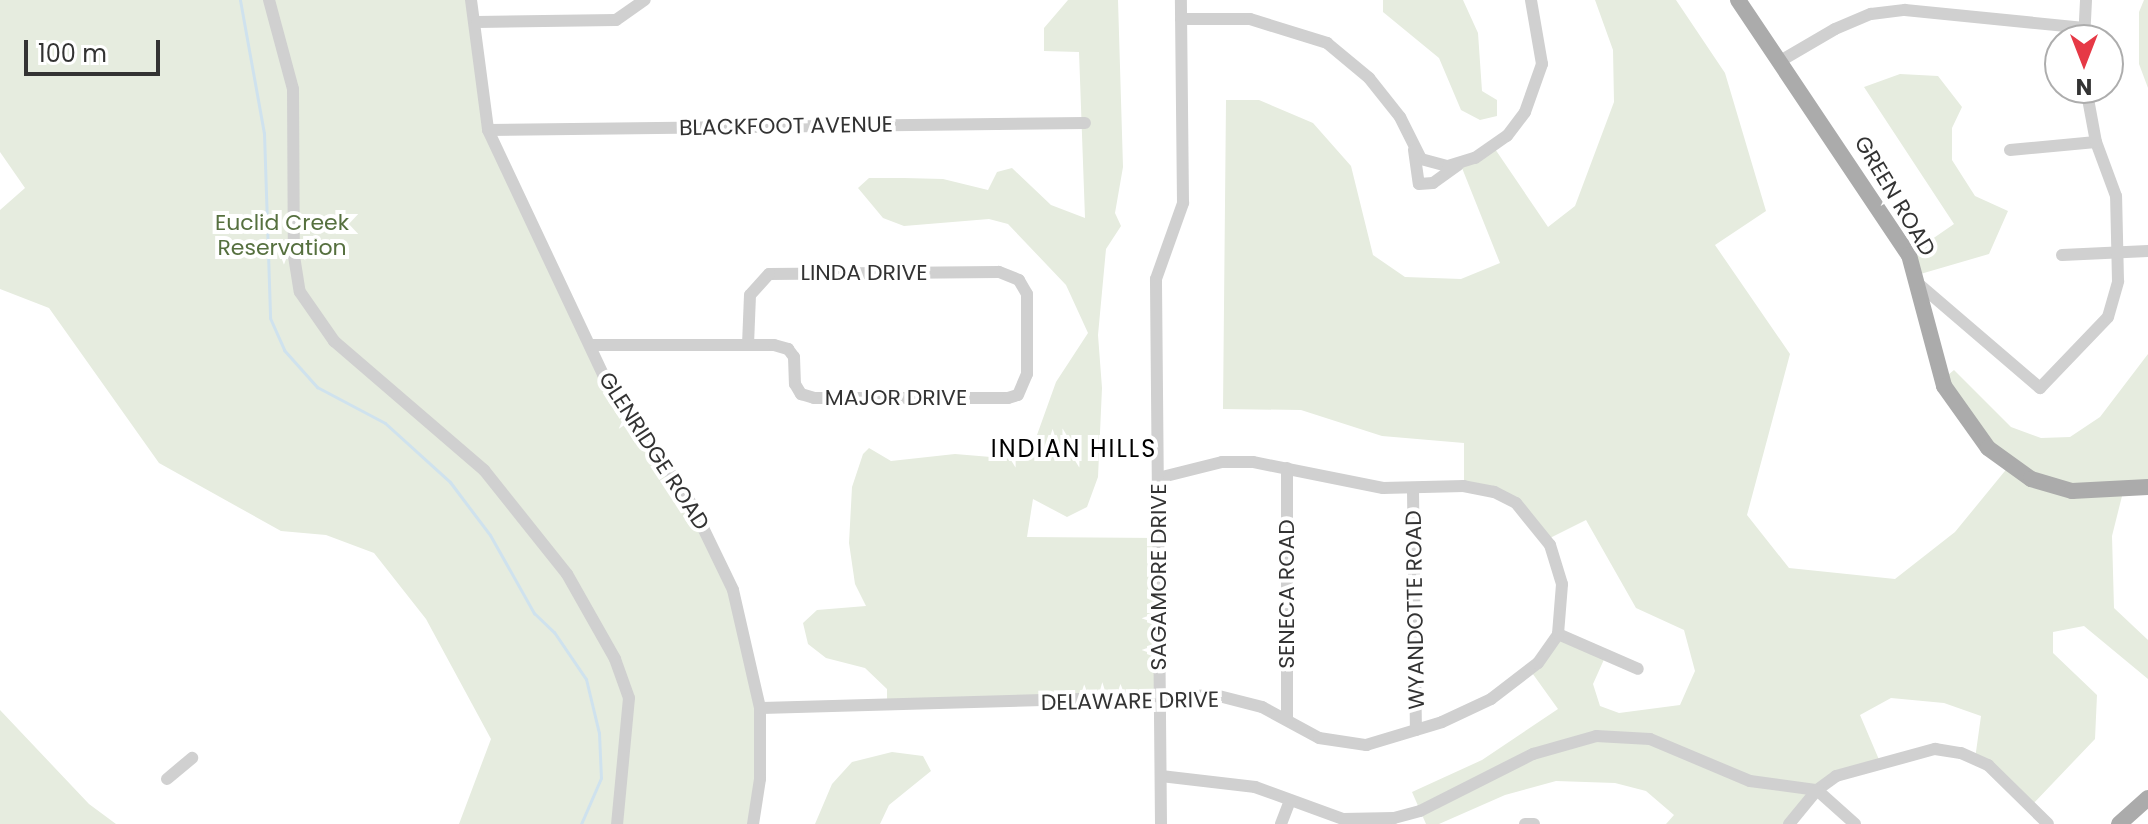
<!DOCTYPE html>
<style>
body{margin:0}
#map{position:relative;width:2148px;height:824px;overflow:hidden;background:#fff;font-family:Poppins,sans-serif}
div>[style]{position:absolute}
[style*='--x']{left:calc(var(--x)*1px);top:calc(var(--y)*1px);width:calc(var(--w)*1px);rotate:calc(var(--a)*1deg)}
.green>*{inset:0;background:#e6ecdf}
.stream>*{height:3px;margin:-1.5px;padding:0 1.5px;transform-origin:1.5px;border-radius:1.5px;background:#cfe2ee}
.minor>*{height:12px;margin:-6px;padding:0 6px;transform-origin:6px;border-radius:6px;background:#d0d0d0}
.major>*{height:16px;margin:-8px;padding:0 8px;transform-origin:8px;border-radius:8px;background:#ababab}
span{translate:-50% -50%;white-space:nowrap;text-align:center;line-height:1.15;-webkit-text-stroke:8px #fff;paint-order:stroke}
.street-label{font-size:22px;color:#333}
.park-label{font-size:22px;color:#56703f}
.neighbourhood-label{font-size:24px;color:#000;letter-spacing:2px}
.north{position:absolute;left:2044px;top:24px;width:80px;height:80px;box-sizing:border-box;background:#fff;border:2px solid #adadad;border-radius:50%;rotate:180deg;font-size:22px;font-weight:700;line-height:32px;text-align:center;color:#333}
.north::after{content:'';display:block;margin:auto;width:28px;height:36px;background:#e63946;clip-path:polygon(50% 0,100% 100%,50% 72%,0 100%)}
.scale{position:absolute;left:24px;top:40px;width:136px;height:36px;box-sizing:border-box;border:4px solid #333;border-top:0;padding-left:10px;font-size:24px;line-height:28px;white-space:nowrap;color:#333;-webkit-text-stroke:6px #fff;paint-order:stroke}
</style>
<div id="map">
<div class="green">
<i style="clip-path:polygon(0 0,471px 0,488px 123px,591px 345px,733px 590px,760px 708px,753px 824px,459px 824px,491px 739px,426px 619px,374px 553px,326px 535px,281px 531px,159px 463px,49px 308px,0 289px,0 210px,25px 188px,0 152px)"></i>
<i style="clip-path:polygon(1068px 0,1118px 0,1123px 167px,1115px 213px,1121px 226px,1106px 249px,1098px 335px,1102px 388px,1098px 477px,1087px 507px,1067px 517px,1033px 499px,1027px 537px,1158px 538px,1159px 700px,887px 706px,887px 689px,865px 668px,826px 658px,808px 644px,803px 623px,817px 610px,866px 606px,855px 584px,849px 543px,852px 487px,863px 454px,869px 448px,891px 461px,955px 454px,1028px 460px,1056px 382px,1088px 333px,1066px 285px,1008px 224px,989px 219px,904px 226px,883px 218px,858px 188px,869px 178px,904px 178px,943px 179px,988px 190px,997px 172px,1012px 168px,1051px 205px,1085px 218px,1079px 52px,1044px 51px,1044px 28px)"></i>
<i style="clip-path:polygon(1383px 0,1463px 0,1478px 33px,1482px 91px,1497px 100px,1497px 116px,1480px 120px,1461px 110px,1439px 58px,1383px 12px)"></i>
<i style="clip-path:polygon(1595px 0,1676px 0,1725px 73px,1766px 211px,1715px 245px,1790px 354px,1747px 515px,1789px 568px,1895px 579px,1955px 532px,2009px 466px,1942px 380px,1954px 370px,2011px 427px,2041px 438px,2070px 437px,2100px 417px,2148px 354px,2148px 487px,2124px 488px,2112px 536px,2114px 608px,2148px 640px,2148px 679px,2084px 626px,2053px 632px,2053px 653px,2097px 695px,2095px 739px,2030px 807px,1975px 759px,1981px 716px,1944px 703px,1891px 698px,1860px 715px,1880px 762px,1836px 776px,1789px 824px,1666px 824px,1674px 815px,1646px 791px,1615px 783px,1556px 781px,1505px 795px,1439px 824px,1426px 824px,1412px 792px,1482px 760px,1558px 709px,1530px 670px,1558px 634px,1606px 655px,1593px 684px,1600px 706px,1619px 713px,1680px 705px,1695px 671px,1684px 630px,1636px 608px,1586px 520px,1546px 540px,1516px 503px,1464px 486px,1464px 443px,1382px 436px,1301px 410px,1223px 409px,1226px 100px,1259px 100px,1313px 123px,1351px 166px,1373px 255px,1405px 277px,1461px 279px,1500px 263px,1460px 163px,1493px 146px,1548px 227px,1575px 206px,1614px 102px,1613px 50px)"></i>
<i style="clip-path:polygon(2144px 0,2148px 0,2148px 88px,2139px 64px,2139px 12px)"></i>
<i style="clip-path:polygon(1900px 74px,1938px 76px,1962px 107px,1952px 128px,1952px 160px,1975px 196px,2008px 211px,1989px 254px,1917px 275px,1909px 255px,1954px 224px,1864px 87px)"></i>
<i style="clip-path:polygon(0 710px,89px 804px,116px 824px,0 824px)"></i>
<i style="clip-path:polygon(892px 752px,923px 756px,931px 771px,889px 805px,880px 824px,815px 824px,832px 784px,852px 762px)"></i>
</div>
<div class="stream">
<i style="--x:240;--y:0;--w:135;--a:79.8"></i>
<i style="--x:264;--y:133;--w:185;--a:88.1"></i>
<i style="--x:270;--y:318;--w:35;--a:66"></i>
<i style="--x:284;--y:350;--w:50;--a:48.3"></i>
<i style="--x:317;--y:387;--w:77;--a:27.9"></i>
<i style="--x:385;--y:423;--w:88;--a:42.2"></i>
<i style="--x:450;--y:482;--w:66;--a:53"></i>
<i style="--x:490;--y:535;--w:90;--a:60.6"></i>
<i style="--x:534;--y:613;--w:28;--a:44"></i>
<i style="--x:554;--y:632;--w:57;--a:55.8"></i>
<i style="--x:586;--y:679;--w:56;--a:76.5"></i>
<i style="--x:599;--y:733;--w:45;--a:87.5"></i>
<i style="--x:601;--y:778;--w:50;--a:113.5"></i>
</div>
<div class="minor">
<i style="--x:269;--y:0;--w:92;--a:74.9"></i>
<i style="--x:293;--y:89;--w:167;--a:89.7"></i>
<i style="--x:294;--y:256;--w:36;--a:81"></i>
<i style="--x:300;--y:292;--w:60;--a:55.2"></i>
<i style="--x:334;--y:341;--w:198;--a:40.7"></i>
<i style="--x:484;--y:470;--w:133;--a:51.4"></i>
<i style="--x:567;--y:574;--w:98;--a:60.5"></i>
<i style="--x:615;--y:659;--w:41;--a:70.3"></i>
<i style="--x:629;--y:698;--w:127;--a:95.4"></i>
<i style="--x:471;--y:0;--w:131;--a:82.5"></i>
<i style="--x:488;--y:130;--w:270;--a:64.8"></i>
<i style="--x:603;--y:374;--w:158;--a:55.8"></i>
<i style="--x:692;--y:505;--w:94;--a:64.2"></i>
<i style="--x:733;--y:590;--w:121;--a:77.1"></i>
<i style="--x:760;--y:708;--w:71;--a:90"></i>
<i style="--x:760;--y:779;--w:46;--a:98.8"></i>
<i style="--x:1181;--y:19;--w:69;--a:0"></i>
<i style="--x:1250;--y:19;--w:81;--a:17.3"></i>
<i style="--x:1327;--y:43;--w:55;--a:39.8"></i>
<i style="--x:1369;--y:78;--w:50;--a:51.5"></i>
<i style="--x:1400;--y:117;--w:47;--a:63.4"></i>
<i style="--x:1421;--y:159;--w:28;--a:15"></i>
<i style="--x:1448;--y:166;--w:28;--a:-17"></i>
<i style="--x:1475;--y:158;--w:39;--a:-35"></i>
<i style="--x:1507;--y:136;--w:30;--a:-53"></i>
<i style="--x:1525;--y:112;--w:51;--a:-70.5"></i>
<i style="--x:1542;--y:64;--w:65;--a:-99.8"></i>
<i style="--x:477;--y:22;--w:139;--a:-0.8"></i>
<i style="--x:616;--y:20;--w:35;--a:-35"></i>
<i style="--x:2084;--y:40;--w:40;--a:-87.1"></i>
<i style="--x:1782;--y:60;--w:61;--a:-30.3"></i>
<i style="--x:1835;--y:29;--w:39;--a:-23"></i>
<i style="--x:1871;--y:14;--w:34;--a:-7"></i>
<i style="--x:1905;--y:10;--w:180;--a:5.7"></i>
<i style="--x:488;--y:130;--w:597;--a:-0.67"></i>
<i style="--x:1414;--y:150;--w:34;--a:82"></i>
<i style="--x:1419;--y:184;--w:14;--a:-4"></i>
<i style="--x:1433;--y:183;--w:31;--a:-36"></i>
<i style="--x:2010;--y:150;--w:86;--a:-5.3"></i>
<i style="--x:2062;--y:255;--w:86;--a:-2.7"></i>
<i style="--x:1921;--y:286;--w:157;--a:40.6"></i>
<i style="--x:2040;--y:388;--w:98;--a:-46.2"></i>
<i style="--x:2108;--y:317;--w:37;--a:-74"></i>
<i style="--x:2118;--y:281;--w:85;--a:-91.3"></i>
<i style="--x:2116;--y:196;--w:58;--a:-110.3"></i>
<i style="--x:2096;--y:142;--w:55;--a:-100.5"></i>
<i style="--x:591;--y:345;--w:183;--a:0"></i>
<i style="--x:774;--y:345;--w:15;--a:16"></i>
<i style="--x:788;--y:349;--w:10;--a:53"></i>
<i style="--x:794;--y:357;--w:27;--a:88"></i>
<i style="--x:795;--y:384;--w:12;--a:59"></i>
<i style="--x:801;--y:394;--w:14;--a:17"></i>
<i style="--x:814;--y:398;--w:194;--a:0"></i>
<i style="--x:1008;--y:398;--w:10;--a:-17"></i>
<i style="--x:1018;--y:395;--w:23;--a:-67"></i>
<i style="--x:1027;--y:374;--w:80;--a:-90"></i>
<i style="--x:1027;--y:294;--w:16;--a:-120"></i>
<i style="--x:1019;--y:280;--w:22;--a:-158"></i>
<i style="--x:999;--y:272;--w:230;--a:179.5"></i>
<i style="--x:769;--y:274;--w:28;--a:132"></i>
<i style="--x:750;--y:295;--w:49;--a:92.3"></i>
<i style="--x:1413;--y:490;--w:240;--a:89.3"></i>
<i style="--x:1558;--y:634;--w:87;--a:23.6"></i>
<i style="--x:760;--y:708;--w:455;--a:-1.6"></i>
<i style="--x:1215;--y:695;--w:49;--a:14.3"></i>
<i style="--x:1262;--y:707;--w:65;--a:28.5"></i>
<i style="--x:1319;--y:738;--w:48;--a:8.5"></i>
<i style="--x:1366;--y:745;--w:79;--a:-16.8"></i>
<i style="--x:1442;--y:722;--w:54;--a:-25.1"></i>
<i style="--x:1491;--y:699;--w:59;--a:-37.5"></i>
<i style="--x:1538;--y:663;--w:35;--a:-55"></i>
<i style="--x:1558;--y:634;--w:50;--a:-85.4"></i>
<i style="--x:1562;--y:584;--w:41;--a:-107.1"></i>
<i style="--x:1550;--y:545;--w:54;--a:-129"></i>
<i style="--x:1516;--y:503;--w:25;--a:-153"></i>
<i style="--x:1494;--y:492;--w:31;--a:-169"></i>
<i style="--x:1464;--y:486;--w:81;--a:178.6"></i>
<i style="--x:1383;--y:488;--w:133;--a:-168.7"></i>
<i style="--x:1253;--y:462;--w:31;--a:180"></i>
<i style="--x:1222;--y:462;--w:66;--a:166"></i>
<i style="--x:1287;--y:720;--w:252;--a:-90"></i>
<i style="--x:1161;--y:776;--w:95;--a:6.7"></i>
<i style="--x:1255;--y:787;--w:94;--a:20"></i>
<i style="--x:1343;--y:819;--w:51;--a:-1.1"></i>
<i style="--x:1394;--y:818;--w:27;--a:-15"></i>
<i style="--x:1420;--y:811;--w:127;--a:-26.8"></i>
<i style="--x:1533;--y:754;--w:66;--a:-15.9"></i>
<i style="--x:1596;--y:736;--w:54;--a:3.2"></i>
<i style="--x:1650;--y:739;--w:108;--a:22.8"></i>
<i style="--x:1750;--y:781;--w:68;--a:7.7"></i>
<i style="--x:1817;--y:790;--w:24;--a:-36"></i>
<i style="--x:1836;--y:776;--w:103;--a:-15.3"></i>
<i style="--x:1935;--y:749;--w:26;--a:9"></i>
<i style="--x:1961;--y:753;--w:30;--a:24"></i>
<i style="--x:1988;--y:765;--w:84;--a:44.5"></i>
<i style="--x:167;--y:779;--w:33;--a:-40"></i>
<i style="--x:1161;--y:824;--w:545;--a:-90.53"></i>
<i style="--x:1156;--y:279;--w:81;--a:-70.4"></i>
<i style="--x:1183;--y:203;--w:203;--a:-90.6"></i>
<i style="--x:1281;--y:824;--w:25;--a:-69"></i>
<i style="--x:1525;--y:824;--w:9;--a:0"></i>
<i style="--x:1789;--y:824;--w:44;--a:-50.5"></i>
<i style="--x:1817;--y:790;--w:51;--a:41.8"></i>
</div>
<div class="major">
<i style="--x:1738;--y:0;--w:307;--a:56.2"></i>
<i style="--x:1909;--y:255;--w:136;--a:75"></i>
<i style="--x:1944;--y:386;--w:76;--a:54.6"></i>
<i style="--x:1988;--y:448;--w:53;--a:35.8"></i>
<i style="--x:2031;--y:479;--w:43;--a:16.3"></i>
<i style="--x:2072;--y:491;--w:76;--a:-3"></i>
<i style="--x:2119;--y:824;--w:39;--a:-42"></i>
</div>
<div class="street-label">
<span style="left:786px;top:126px;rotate:-1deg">BLACKFOOT AVENUE</span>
<span style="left:1895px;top:196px;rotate:59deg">GREEN ROAD</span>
<span style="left:864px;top:273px">LINDA DRIVE</span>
<span style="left:896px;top:398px">MAJOR DRIVE</span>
<span style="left:654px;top:451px;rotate:57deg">GLENRIDGE ROAD</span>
<span style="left:1159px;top:577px;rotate:-90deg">SAGAMORE DRIVE</span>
<span style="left:1287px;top:594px;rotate:-90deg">SENECA ROAD</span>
<span style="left:1415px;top:610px;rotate:-91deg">WYANDOTTE ROAD</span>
<span style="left:1130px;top:701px;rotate:-1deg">DELAWARE DRIVE</span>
</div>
<div class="park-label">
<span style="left:282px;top:235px">Euclid Creek<br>Reservation</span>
</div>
<div class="neighbourhood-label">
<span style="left:1074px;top:449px">INDIAN HILLS</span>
</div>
<div class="north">N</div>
<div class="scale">100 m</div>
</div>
